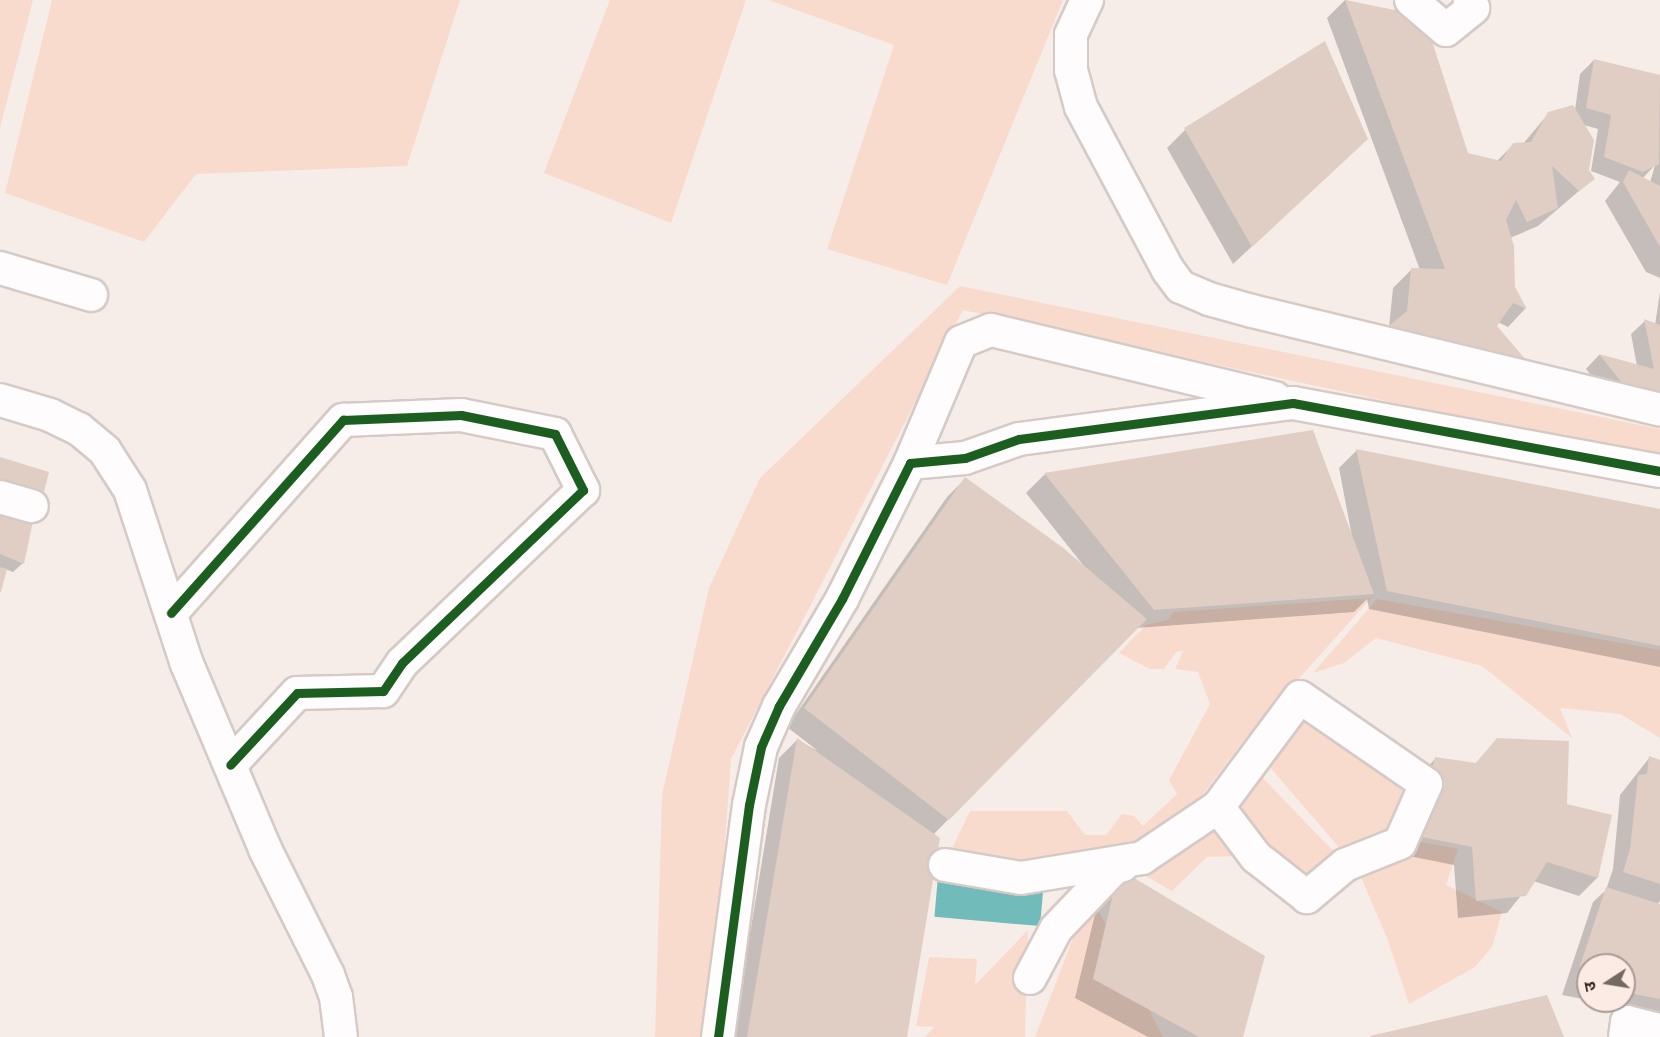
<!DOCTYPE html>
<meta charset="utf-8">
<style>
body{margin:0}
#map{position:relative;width:1660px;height:1037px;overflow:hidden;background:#f6ede9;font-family:"Source Sans 3","Noto Sans Devanagari",sans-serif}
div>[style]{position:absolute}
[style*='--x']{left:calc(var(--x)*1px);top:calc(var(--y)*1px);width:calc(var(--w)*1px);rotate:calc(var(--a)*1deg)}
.green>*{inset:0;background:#f9dbcd}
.water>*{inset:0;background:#71bcba;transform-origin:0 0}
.shadow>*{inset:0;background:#0003}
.building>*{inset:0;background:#e0cec5}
.roads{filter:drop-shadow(2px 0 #d5cac5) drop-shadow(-2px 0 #d5cac5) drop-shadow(0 2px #d5cac5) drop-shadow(0 -2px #d5cac5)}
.minor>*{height:32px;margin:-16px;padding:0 16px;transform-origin:16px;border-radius:16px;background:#fefcfc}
.cycleway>*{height:9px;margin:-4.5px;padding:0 4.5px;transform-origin:4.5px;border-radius:4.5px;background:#1b5e20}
span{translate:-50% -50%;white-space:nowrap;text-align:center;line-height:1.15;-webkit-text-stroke:6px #fbebe4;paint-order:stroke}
.north{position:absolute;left:1576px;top:953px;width:60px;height:60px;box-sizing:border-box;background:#fbebe4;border:2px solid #a99a93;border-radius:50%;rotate:258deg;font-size:16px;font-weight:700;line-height:24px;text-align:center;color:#2e201a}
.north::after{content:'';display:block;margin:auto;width:21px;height:27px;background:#746862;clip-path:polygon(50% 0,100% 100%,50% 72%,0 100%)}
</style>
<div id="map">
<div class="green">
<i style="clip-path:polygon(0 0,33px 0,0 128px)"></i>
<i style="clip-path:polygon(52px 0,460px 0,407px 166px,196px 174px,144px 242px,5px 193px)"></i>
<i style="clip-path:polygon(610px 0,746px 0,671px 223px,544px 173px)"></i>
<i style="clip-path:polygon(768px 0,1063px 0,947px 285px,827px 249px,894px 45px)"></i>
<i style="clip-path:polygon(960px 286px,1660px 429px,1660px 460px,963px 310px,731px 759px,711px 1037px,655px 1037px,662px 795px,709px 588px,760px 478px)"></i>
<i style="clip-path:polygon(1371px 598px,1244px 740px,1173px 834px,1064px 866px,946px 861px,970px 811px,1067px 811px,1085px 835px,1106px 835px,1122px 814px,1134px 816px,1143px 826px,1177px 794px,1169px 780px,1210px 704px,1198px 672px,1175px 669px,1183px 651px,1176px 652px,1164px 669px,1150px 669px,1119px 653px,1146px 625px,1168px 620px,1173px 612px)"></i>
<i style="clip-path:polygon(1377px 599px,1660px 650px,1660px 738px,1620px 714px,1560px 708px,1572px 738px,1482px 666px,1376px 638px,1344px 663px,1313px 673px)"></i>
<i style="clip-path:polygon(1299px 700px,1421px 789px,1392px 842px,1347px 857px,1262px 758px)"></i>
<i style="clip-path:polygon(1256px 771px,1341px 859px,1308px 891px,1266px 858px,1229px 801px)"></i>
<i style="clip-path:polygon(1219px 817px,1248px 856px,1207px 857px,1172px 891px,1135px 870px)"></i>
<i style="clip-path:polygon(1417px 841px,1458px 849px,1446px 885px,1502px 912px,1492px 947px,1475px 967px,1409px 1004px,1387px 938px,1357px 868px)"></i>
<i style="clip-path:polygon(1090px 894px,1163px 1037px,1035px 1037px)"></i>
<i style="clip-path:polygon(1028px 930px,1025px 1037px,925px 1037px,934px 1027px,916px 1026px,929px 957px,977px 959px,975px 985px)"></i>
</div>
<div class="water">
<i style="left:938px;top:876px;width:106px;height:41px;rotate:5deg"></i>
</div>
<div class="shadow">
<i style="clip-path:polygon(evenodd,1345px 0,1423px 17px,1466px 155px,1496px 162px,1514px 144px,1523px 144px,1548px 114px,1575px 110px,1580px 74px,1594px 60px,1660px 77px,1660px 278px,1646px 272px,1605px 201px,1620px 182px,1591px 171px,1598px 129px,1584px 125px,1587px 169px,1593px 179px,1538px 226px,1510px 238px,1514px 287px,1525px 309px,1508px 327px,1498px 322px,1496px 326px,1524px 360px,1506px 377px,1389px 327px,1393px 288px,1412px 269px,1420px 270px,1327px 18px,1345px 0,1655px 165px,1650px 183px,1642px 179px,1655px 165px)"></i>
<i style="clip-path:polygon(1325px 43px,1348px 157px,1233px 264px,1167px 148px,1185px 130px)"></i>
<i style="clip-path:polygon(1660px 292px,1660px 409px,1612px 401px,1586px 369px,1599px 355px,1637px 366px,1631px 334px,1645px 321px,1655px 325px)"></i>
<i style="clip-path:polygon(1312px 432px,1353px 542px,1339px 468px,1357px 450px,1660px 511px,1660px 667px,1369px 609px,1367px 599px,1354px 612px,1136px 628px,933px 835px,906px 1037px,733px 1037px,779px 758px,797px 740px,818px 751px,787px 727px,947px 497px,965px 479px,1087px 570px,1026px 493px,1044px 475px)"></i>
<i style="clip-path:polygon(0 511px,23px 563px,13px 572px,5px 569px,0 589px)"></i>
<i style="clip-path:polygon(1497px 740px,1566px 805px,1610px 816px,1597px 878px,1579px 896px,1533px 881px,1507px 913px,1458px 918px,1454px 865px,1399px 854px,1418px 777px,1436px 758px,1474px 765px)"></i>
<i style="clip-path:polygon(1650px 757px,1660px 761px,1660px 901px,1657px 904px,1660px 905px,1660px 1016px,1591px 1001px,1624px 1001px,1624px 965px,1588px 965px,1588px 1000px,1562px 995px,1593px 902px,1606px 890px,1613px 869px,1620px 795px)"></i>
<i style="clip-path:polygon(1119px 871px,1242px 1037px,1148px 1037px,1075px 998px,1101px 889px)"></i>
</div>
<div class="building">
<i style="clip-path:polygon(1345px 0,1424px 16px,1468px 153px,1501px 161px,1513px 143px,1531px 142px,1548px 112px,1573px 105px,1594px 140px,1589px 170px,1595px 179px,1579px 191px,1552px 166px,1558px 208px,1527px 222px,1516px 200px,1506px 220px,1514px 246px,1515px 287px,1527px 309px,1513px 303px,1497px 326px,1526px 360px,1384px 330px,1407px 311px,1411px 268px,1445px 269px)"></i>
<i style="clip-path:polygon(1325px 41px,1368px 139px,1252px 247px,1184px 128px)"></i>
<i style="clip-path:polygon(1594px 59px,1660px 75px,1659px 164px,1643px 172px,1604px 157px,1611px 115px,1586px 108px)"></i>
<i style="clip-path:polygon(1629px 170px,1660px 186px,1660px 247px,1623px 182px)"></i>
<i style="clip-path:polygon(1644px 319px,1660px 325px,1660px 396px,1626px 388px,1599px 354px,1654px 369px)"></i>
<i style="clip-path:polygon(1313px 430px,1374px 594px,1154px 610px,1044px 473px)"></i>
<i style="clip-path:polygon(1356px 449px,1660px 509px,1660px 646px,1387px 591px)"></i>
<i style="clip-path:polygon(0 457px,49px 472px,41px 504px,0 493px)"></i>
<i style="clip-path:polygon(965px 477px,1062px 547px,1147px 619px,949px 820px,804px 708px)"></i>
<i style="clip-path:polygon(0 509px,33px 521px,24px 564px,0 554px)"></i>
<i style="clip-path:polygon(0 567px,7px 569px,1px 592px,0 592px)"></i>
<i style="clip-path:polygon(797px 738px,940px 838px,907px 1037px,747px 1037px)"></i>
<i style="clip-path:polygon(1497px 738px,1569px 741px,1567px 804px,1612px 815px,1598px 878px,1547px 862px,1526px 896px,1476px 901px,1472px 847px,1417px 836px,1435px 757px,1476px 763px)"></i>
<i style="clip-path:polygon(1649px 756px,1660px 760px,1660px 884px,1623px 872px,1630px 849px,1638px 775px,1647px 774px)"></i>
<i style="clip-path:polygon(1119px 869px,1265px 956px,1243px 1037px,1199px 1037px,1093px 979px)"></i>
<i style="clip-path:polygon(1606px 887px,1660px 904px,1660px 999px,1624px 992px,1624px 965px,1588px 965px,1588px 984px,1575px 981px)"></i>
<i style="clip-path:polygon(1547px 995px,1564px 1037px,1370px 1037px,1370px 1036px)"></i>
</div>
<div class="roads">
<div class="minor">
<i style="--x:1087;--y:0;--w:38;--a:115"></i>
<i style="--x:1071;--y:35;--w:35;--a:90"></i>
<i style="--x:1071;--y:70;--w:38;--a:75"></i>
<i style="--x:1081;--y:107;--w:185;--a:61.9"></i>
<i style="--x:1168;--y:270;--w:21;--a:53"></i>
<i style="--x:1181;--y:287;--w:30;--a:23"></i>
<i style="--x:1209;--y:299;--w:45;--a:15.6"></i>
<i style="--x:1252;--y:311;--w:420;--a:13.6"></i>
<i style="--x:1411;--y:0;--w:46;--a:40.6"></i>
<i style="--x:1446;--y:30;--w:35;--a:-39"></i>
<i style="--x:1473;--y:8;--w:9;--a:-111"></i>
<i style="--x:0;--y:268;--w:95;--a:16.5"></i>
<i style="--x:0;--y:400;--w:52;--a:16.7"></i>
<i style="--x:50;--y:415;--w:32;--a:26"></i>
<i style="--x:79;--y:429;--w:34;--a:40"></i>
<i style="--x:105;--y:451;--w:46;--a:57.3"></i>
<i style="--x:130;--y:490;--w:183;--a:71.9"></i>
<i style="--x:187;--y:664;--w:201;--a:67.1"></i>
<i style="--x:265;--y:849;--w:141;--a:63.4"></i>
<i style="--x:328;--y:975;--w:23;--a:70"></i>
<i style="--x:336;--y:997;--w:40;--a:82.9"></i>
<i style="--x:910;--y:463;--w:131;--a:-67.1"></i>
<i style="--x:961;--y:342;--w:32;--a:-22"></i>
<i style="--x:991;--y:330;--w:292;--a:13.5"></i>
<i style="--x:0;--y:497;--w:33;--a:16"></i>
<i style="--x:171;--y:613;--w:259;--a:-48.3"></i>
<i style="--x:343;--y:420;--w:118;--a:-2.4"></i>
<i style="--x:461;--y:415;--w:96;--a:11.4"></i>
<i style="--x:555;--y:434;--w:63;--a:63.4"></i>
<i style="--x:583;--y:490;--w:250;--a:136.3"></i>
<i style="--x:402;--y:663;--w:34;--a:124"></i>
<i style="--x:383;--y:691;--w:86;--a:178.7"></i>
<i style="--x:297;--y:693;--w:98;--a:132.9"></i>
<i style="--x:945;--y:865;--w:77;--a:9.7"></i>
<i style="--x:1021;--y:878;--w:123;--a:-9.4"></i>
<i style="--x:1142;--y:858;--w:92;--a:-33.9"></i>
<i style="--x:1218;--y:807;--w:137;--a:-53.3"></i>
<i style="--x:1300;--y:697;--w:153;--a:34.6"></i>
<i style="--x:1426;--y:784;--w:64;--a:113.8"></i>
<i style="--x:1400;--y:843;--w:59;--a:158.2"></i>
<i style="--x:1345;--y:865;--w:50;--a:139.9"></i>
<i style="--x:1307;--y:897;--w:65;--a:-141.9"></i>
<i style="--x:1256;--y:857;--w:63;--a:-127.2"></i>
<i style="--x:1030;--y:978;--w:55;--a:-62"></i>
<i style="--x:1056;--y:929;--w:84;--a:-46.4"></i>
<i style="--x:1114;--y:868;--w:9;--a:-18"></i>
<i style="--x:718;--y:1037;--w:234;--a:-82.4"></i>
<i style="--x:749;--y:805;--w:59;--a:-78.3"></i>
<i style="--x:761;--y:747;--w:45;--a:-66.3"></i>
<i style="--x:779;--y:706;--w:124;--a:-59.5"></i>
<i style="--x:842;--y:599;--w:152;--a:-63.4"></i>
<i style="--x:910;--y:463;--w:55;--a:-5.2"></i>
<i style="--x:965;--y:458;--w:57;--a:-19.4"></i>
<i style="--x:1019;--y:439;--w:276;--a:-7.5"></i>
<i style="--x:1293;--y:403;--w:373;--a:10.5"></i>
<i style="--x:1625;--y:1037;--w:15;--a:-82"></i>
<i style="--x:1627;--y:1022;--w:34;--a:14"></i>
</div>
</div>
<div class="cycleway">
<i style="--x:171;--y:613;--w:259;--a:-48.3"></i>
<i style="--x:343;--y:420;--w:118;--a:-2.4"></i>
<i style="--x:461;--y:415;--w:96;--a:11.4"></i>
<i style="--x:555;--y:434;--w:63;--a:63.4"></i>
<i style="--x:583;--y:490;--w:250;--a:136.3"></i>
<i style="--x:402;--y:663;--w:34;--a:124"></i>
<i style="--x:383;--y:691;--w:86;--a:178.7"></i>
<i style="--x:297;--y:693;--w:98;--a:132.9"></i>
<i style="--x:718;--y:1037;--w:234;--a:-82.4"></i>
<i style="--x:749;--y:805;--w:59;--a:-78.3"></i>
<i style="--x:761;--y:747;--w:45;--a:-66.3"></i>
<i style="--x:779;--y:706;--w:124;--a:-59.5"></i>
<i style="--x:842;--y:599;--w:152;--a:-63.4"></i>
<i style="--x:910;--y:463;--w:55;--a:-5.2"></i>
<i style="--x:965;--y:458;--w:57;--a:-19.4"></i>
<i style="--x:1019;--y:439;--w:276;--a:-7.5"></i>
<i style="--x:1293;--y:403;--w:373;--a:10.5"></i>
</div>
<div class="north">उ</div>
</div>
